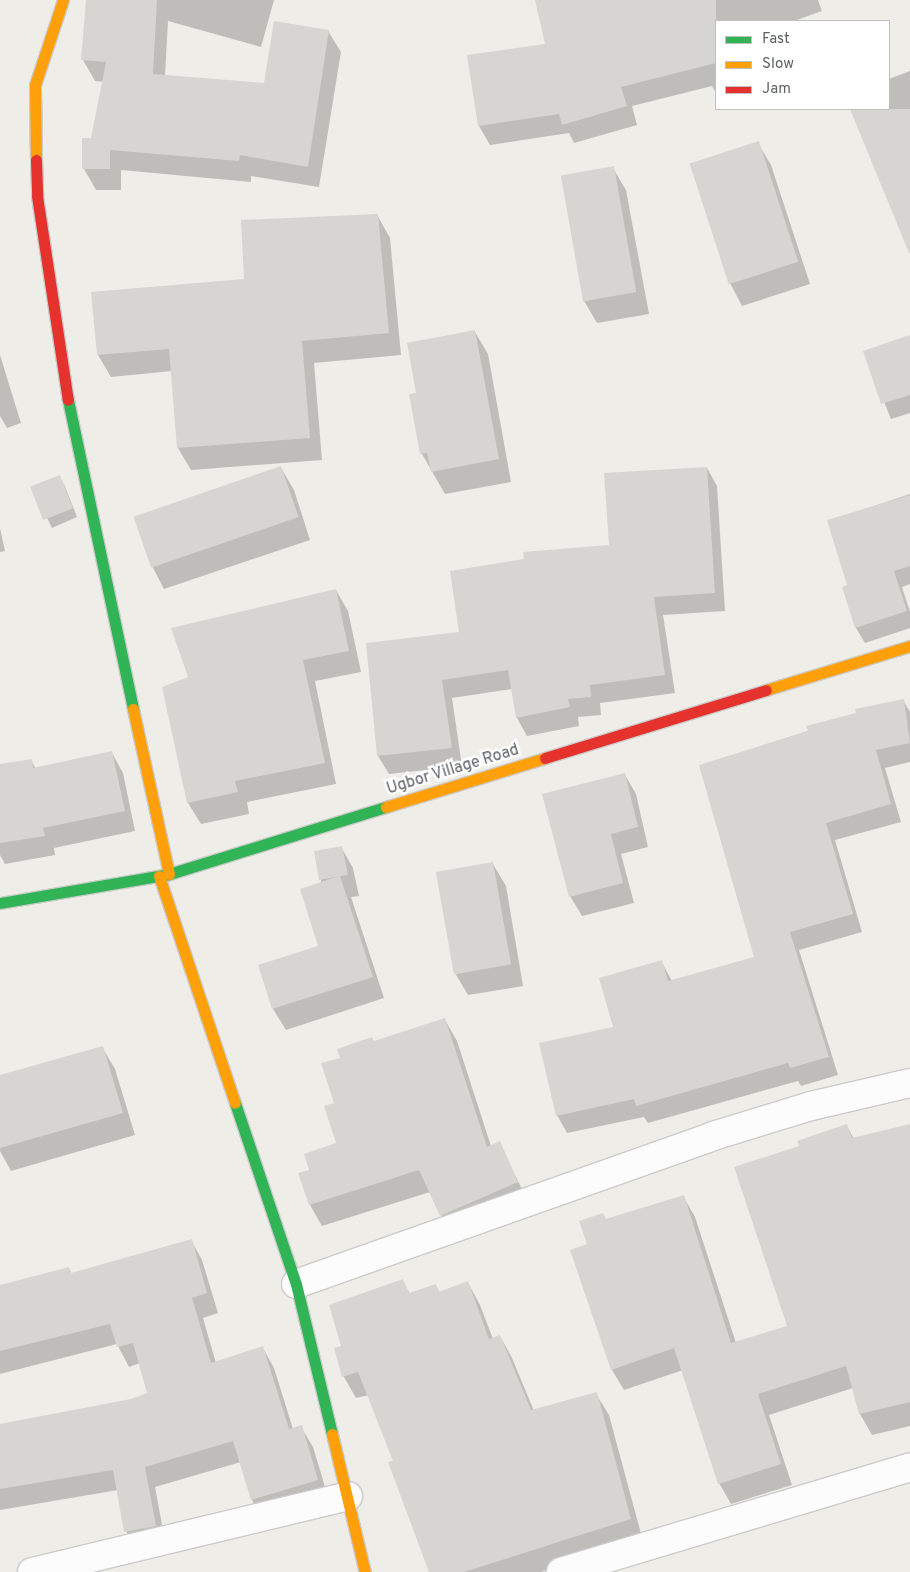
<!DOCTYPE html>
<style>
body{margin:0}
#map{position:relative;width:910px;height:1572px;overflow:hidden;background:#eeede8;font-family:Overpass,sans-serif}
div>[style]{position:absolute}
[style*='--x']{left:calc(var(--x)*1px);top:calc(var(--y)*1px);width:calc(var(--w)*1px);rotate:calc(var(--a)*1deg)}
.shadow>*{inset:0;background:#0003}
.building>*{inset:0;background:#d6d5d2;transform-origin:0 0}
.roads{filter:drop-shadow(1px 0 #cbcbcb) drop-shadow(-1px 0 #cbcbcb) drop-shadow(0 1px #cbcbcb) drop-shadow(0 -1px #cbcbcb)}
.street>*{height:28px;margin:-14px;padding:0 14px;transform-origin:14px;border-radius:14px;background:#fcfcfc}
.fast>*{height:11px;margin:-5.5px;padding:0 5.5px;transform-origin:5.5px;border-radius:5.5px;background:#30b455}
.slow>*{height:11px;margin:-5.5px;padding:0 5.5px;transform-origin:5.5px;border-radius:5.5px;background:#ff9f0a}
.jam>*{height:11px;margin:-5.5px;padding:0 5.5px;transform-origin:5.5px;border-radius:5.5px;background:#e5322d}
span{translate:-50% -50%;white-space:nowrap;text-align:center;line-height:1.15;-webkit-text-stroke:5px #fff;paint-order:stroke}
.street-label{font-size:16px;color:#5e6267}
.legend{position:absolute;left:715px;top:20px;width:175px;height:90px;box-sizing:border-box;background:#fff;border:1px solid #bfc0c2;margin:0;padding:6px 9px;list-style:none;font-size:15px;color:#5e6267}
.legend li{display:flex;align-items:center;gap:10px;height:25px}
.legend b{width:25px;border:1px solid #bfc0c2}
</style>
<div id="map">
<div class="shadow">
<i style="clip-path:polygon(134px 0,274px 0,261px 47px,168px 21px,165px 76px,265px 84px,328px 31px,341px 52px,319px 187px,251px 176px,251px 182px,121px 170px,121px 190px,96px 190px,84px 169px,84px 140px,92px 139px,104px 82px,95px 81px,83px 60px)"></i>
<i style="clip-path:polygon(536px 0,818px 0,822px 11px,794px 21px,716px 21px,716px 93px,712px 86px,632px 106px,637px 125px,574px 143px,569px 133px,490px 145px,479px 126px,469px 57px,546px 45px)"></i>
<i style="clip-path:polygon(910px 71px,910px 241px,897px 219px,852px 109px,889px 109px,889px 79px)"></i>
<i style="clip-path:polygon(758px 143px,771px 165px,810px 284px,742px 306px,730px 283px)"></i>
<i style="clip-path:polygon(613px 168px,626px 190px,649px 314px,597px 323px,584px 301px)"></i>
<i style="clip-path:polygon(377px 215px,390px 238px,401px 355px,314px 363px,322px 460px,191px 470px,178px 448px,172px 371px,111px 377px,98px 355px)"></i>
<i style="clip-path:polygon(475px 332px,488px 354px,511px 482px,445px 494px,422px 454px,411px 395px,418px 394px)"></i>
<i style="clip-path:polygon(910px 340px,910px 413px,891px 419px,864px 352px)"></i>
<i style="clip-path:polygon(0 355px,21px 423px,7px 428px,0 416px)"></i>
<i style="clip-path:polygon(281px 468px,294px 490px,310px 540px,164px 589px,152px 566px)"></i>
<i style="clip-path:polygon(707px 468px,717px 486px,725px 611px,663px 615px,675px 693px,600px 703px,601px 715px,578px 717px,579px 726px,527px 736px,517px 718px,512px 689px,452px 698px,462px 766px,389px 774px,378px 756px,461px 633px,610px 546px)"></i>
<i style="clip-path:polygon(64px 484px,77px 517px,52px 528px,33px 489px)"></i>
<i style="clip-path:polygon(910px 494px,910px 584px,902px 587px,910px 612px,910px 628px,865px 643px,856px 628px,849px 586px,829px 521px)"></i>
<i style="clip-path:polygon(0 528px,5px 551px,0 552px)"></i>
<i style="clip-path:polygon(336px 590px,348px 611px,361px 672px,315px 681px,336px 784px,247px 802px,249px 814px,201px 824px,188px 803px,189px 678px)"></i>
<i style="clip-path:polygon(903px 700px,910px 712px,910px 762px,885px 768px,901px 822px,835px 840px,862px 932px,799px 950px,838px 1075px,801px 1086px,798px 1081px,648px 1123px,644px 1117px,567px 1133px,557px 1115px,661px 961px,672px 981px,755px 958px,700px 766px)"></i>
<i style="clip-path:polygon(112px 753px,123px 773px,135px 831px,54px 848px,55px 855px,5px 864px,0 855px,0 765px,31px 760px,36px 769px)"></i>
<i style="clip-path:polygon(625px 775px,636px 794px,648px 847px,621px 854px,634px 903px,582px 916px,570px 896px)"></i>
<i style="clip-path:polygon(341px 847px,353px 868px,359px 896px,351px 897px,384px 998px,286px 1030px,273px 1009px,259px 966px,320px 947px,321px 879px)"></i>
<i style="clip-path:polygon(493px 864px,506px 886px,523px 986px,468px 995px,455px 973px,438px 873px)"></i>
<i style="clip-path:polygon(445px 1020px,457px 1041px,491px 1146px,499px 1143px,529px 1203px,453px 1237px,430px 1192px,322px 1226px,310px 1205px,310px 1171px,338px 1144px,336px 1104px,341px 1059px,374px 1042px)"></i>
<i style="clip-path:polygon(102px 1047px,115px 1069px,135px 1135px,11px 1171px,0 1151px,0 1076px)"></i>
<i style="clip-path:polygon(910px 1125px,910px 1426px,872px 1435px,860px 1414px,853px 1388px,769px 1415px,792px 1485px,731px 1504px,719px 1483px,683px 1370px,624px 1390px,612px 1370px,588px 1245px,606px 1220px,683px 1196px,695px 1217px,736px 1343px,789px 1326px,800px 1147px,847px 1126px,854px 1139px)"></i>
<i style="clip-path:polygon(191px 1240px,202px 1260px,218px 1313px,203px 1318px,216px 1363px,263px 1348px,274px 1368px,293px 1429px,301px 1427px,313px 1447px,329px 1500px,263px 1520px,252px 1500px,241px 1462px,155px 1487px,166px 1546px,137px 1551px,126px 1531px,118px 1490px,0 1510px,0 1425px,132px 1400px,149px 1394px,140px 1363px,129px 1367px,117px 1344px,0 1374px,0 1286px,69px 1269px,72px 1274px)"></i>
<i style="clip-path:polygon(402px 1280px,410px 1294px,435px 1285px,440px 1293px,468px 1283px,480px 1305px,493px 1339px,500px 1336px,512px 1358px,534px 1411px,596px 1394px,609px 1415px,643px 1541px,541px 1572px,430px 1572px,395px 1461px,369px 1395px,356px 1398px,344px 1377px,335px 1349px,342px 1347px)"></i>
</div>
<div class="building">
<i style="clip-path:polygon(86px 0,157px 0,153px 74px,264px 83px,274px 21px,329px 30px,308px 167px,240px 155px,239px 161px,110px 150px,110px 169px,82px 169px,82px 138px,91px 138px,106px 62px,81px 60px)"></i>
<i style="clip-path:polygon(535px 0,716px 0,716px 63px,621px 87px,627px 106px,562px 125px,559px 114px,478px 126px,467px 55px,545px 44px)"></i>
<i style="clip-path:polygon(850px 109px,910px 109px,910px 253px,909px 253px)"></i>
<i style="left:759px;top:141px;width:127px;height:73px;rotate:72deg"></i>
<i style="left:614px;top:166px;width:128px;height:54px;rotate:80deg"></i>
<i style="clip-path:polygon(378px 214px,389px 333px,302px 341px,310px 438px,177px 448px,169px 349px,97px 355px,91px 292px,244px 279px,241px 220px)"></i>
<i style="clip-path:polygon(475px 330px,499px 459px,431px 472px,427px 453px,420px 454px,409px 394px,416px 393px,407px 343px)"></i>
<i style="clip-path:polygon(910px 335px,910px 395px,881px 404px,863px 351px)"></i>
<i style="left:281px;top:466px;width:54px;height:156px;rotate:71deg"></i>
<i style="clip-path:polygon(707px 467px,715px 593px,654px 597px,665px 675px,590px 685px,591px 697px,568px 699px,570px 707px,516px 718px,508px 670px,442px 680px,452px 748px,377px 756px,366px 643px,459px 632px,450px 571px,524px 559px,523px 552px,609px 545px,604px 473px)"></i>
<i style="left:60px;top:475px;width:36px;height:32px;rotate:69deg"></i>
<i style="clip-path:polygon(910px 495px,910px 566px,894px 571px,907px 611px,855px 628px,842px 587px,847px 585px,827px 520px)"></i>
<i style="clip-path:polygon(336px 589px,349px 651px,303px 660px,325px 763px,235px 781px,238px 792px,187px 803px,162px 687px,188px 677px,171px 628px)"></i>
<i style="clip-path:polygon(904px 699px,910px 743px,876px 750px,891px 804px,826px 823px,853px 914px,790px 932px,829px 1057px,790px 1068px,788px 1063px,636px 1106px,634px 1099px,556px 1116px,539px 1043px,613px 1027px,599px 978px,662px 960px,668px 981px,754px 957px,699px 765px,808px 731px,806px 726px,856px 713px,855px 709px)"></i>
<i style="clip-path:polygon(112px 751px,125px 811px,43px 828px,45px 836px,0 843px,0 764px,32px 759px,33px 768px)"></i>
<i style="clip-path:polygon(625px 773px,638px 827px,611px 834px,623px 883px,569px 897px,542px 794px)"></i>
<i style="clip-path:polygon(342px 846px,348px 875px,340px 876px,373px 977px,272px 1009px,258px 965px,318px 946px,300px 889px,336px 877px,319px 880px,314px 851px)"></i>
<i style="left:493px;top:862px;width:104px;height:58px;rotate:80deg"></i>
<i style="clip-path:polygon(445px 1018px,487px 1147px,500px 1141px,518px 1182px,440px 1216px,419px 1170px,309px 1205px,298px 1173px,309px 1170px,304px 1154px,336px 1143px,324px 1106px,334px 1103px,321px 1063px,340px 1058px,337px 1049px,372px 1037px,374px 1041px)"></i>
<i style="clip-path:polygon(103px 1046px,123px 1113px,0 1148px,0 1075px)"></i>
<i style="clip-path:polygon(847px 1124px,852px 1138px,910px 1124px,910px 1402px,859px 1414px,846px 1366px,758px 1394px,781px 1464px,718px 1484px,674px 1348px,611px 1370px,570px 1250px,587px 1244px,579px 1221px,603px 1213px,606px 1219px,684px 1195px,731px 1343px,787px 1326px,734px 1167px,799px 1146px,797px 1141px)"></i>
<i style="clip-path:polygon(192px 1239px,207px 1293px,192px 1298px,211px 1363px,263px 1346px,289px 1429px,302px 1425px,318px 1480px,251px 1500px,233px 1441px,145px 1467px,156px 1526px,124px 1532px,113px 1470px,0 1489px,0 1424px,131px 1399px,147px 1393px,133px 1343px,117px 1347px,110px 1324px,0 1351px,0 1285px,69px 1267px,71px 1273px)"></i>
<i style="clip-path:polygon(403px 1279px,409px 1293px,436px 1284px,439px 1292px,468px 1281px,489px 1339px,500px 1335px,531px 1410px,597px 1392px,631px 1519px,464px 1572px,429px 1572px,388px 1462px,393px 1461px,358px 1372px,342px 1377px,334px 1348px,341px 1346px,329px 1305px)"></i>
</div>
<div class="roads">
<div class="street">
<i style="--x:296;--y:1284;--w:442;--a:-19.5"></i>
<i style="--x:713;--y:1136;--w:102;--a:-17"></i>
<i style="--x:811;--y:1106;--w:102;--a:-13.1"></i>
<i style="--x:32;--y:1572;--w:325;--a:-13.5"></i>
<i style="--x:561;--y:1572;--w:364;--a:-16.7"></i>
</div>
<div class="fast">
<i style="--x:68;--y:400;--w:316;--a:78.1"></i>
<i style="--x:0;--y:903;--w:171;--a:-9.7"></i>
<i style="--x:169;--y:874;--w:227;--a:-17.2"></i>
<i style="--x:235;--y:1103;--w:191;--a:71.4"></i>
<i style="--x:296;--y:1284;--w:154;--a:76.5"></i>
</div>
<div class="slow">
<i style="--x:36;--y:160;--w:75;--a:-90.8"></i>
<i style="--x:35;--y:85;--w:89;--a:-71.8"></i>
<i style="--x:766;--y:690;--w:151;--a:-17"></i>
<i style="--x:133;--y:709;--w:169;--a:77.7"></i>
<i style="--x:386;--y:807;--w:166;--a:-17.1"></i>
<i style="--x:159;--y:876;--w:239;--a:71.5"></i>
<i style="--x:332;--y:1434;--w:142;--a:76.6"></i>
</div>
<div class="jam">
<i style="--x:36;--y:160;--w:36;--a:88"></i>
<i style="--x:37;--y:196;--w:206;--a:81.4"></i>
<i style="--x:545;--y:758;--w:231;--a:-17.1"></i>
</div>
</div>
<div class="street-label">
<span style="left:453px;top:770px;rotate:-17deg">Ugbor Village Road</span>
</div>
<ul class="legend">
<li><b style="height:6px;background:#30b455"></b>Fast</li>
<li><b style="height:6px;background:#ff9f0a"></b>Slow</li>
<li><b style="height:6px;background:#e5322d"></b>Jam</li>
</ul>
</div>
